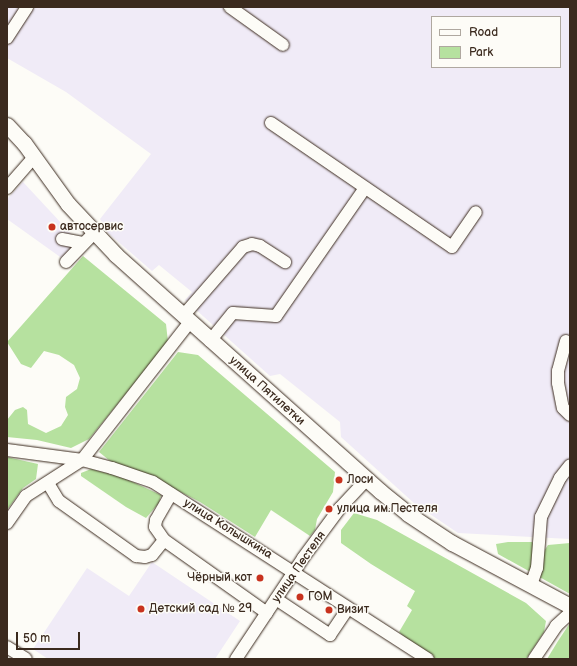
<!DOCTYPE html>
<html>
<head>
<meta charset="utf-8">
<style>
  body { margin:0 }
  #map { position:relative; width:577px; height:666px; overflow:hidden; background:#fdfcf7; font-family:"Balsamiq Sans",sans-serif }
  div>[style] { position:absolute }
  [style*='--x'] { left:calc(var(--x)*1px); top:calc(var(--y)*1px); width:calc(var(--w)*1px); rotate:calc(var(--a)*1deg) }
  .built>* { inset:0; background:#f0ebf7 }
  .green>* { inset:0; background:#b6e19f }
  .roads { filter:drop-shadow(0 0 1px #3b2a1e) drop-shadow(0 0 1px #3b2a1e) }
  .minor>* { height:12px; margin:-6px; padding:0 6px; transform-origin:6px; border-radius:6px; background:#fdfcf7 }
  .major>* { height:15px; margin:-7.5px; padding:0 7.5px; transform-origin:7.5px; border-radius:7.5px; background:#fdfcf7 }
  .dots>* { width:11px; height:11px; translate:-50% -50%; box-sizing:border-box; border:2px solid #fdfcf7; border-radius:50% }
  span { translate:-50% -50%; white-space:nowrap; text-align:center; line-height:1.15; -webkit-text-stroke:3px #fdfcf7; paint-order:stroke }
  .poi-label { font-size:12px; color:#3b2a1e }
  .left { translate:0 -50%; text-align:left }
  .right { translate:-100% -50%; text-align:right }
  .street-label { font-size:12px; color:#3b2a1e }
  .frame { position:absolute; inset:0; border:8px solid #3b2a1e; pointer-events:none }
  .legend { position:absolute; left:431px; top:16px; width:130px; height:52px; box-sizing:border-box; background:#fdfcf7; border:1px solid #afa8a0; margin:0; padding:5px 7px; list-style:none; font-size:12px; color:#3b2a1e }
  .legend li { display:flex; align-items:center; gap:8px; height:20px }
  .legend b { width:20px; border:1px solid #afa8a0 }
  .scale { position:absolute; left:16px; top:632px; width:64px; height:18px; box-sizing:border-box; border:2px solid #3b2a1e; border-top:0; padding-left:5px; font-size:12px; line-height:14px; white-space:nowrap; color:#3b2a1e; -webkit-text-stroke:3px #fdfcf7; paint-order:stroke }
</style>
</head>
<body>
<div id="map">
  <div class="built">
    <i style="clip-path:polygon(evenodd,7px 7px,570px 7px,570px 539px,458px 533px,415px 504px,341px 437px,340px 422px,280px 374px,270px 376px,185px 300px,192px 292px,159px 265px,152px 271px,107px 232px,100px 219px,151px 154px,66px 92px,7px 58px,7px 7px,432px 17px,560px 17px,560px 67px,432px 67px,432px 17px)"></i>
    <i style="clip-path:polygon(23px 182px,76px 239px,75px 245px,63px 259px,7px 219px,7px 199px)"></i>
    <i style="clip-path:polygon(152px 562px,240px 621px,215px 659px,48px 659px,33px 649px,87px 568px,129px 596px)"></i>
  </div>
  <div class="green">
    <i style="clip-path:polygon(83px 256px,166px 324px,168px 342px,89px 439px,71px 448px,37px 440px,7px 437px,7px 420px,15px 410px,23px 407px,27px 410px,28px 424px,46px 433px,61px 426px,68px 415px,65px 407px,66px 397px,77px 389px,80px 378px,74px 365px,59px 355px,44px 351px,31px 368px,21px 364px,7px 342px)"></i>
    <i style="clip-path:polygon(178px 352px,198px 355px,335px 472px,333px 492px,317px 519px,315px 530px,310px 536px,271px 510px,255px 537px,200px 502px,155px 479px,115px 465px,99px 452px)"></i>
    <i style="clip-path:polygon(7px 457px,38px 464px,36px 479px,23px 488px,7px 510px)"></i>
    <i style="clip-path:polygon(91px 469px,122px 477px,161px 495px,159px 503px,146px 518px,126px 507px,81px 476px,81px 473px)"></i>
    <i style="clip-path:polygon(354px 513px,377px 520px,526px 603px,546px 621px,544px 632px,526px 659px,435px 659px,416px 647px,399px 632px,412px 610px,407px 606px,415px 591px,371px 564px,341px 543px,341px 530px)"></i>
    <i style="clip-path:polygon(508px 542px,532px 542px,537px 550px,544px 551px,548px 545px,570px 543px,570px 594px,498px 554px,496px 544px)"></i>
    <i style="clip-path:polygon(570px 623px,570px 659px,547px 659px,558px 641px)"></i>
  </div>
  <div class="roads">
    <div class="minor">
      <i style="--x:230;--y:7;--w:65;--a:35.6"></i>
      <i style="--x:7;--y:38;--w:37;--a:-57"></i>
      <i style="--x:271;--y:123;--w:219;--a:34.4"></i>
      <i style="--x:452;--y:247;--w:42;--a:-55.6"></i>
      <i style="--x:7;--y:188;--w:41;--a:-48.9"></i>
      <i style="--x:62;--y:239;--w:21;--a:11"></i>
      <i style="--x:66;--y:262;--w:40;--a:-46"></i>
      <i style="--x:183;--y:316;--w:91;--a:-49"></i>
      <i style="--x:243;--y:247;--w:9;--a:-18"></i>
      <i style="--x:252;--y:244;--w:8;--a:14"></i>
      <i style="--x:260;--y:246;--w:30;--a:33"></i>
      <i style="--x:210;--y:341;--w:36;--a:-51"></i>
      <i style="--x:233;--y:313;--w:43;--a:4"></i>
      <i style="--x:276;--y:316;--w:156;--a:-55.2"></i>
      <i style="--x:566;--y:341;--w:31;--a:105"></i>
      <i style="--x:558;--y:371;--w:12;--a:90"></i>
      <i style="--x:558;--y:383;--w:25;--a:79"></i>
      <i style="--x:563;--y:408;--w:10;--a:45"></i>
      <i style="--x:7;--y:450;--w:76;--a:7.6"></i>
      <i style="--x:82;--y:460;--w:31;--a:15"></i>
      <i style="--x:112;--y:468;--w:43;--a:18.9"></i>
      <i style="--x:153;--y:482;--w:327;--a:32.8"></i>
      <i style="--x:48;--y:483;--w:21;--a:59"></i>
      <i style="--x:59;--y:501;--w:95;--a:35.5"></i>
      <i style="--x:136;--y:556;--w:9;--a:6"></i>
      <i style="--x:145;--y:557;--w:7;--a:-16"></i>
      <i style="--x:152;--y:555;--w:19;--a:-51"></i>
      <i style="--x:171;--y:494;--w:30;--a:120"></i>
      <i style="--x:156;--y:520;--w:7;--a:98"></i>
      <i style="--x:155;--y:527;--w:16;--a:55"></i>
      <i style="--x:164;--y:540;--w:126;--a:35.3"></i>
      <i style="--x:7;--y:523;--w:33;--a:-55"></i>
      <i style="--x:26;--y:496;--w:67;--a:-32.7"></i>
      <i style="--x:82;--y:460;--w:175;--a:-52"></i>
      <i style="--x:531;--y:585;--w:18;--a:-71"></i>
      <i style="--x:537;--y:568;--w:51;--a:-85.5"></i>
      <i style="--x:541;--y:517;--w:43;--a:-64"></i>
      <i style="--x:560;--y:478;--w:16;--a:-52"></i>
      <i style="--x:276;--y:599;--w:65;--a:33.7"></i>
      <i style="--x:330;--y:635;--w:32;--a:-56"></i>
      <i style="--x:7;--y:647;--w:22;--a:32"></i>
      <i style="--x:236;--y:659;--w:121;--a:-56.4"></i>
      <i style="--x:303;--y:558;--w:62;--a:-53.5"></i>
      <i style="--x:340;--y:508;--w:40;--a:-47"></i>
      <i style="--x:534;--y:659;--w:40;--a:-56"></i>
      <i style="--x:556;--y:626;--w:19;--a:-43"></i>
    </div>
    <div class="major">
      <i style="--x:7;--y:125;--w:25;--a:47"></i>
      <i style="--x:24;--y:143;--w:75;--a:54.2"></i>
      <i style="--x:68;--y:204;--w:70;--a:46.7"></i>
      <i style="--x:116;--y:255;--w:354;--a:41.8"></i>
      <i style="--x:380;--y:491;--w:36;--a:39"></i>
      <i style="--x:408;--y:514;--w:53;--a:33.4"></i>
      <i style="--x:452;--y:543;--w:134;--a:28.1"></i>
    </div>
  </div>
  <div class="dots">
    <i style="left:52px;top:227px;background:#c8321e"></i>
    <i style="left:339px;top:480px;background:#c8321e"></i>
    <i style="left:329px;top:509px;background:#c8321e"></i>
    <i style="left:260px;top:578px;background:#c8321e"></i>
    <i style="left:300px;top:597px;background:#c8321e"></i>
    <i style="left:141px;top:609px;background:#c8321e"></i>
    <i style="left:329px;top:610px;background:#c8321e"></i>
  </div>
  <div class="poi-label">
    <span class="left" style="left:60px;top:227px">автосервис</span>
    <span class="left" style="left:347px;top:480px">Лоси</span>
    <span class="left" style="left:337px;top:509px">улица им.Пестеля</span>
    <span class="right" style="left:252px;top:578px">Чёрный кот</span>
    <span class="left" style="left:308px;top:597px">ГОМ</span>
    <span class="left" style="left:149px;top:609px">Детский сад № 29</span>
    <span class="left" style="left:337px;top:610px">Визит</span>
  </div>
  <div class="street-label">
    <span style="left:267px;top:391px;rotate:42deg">улица Пятилетки</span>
    <span style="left:228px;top:529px;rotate:32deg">улица Колышкина</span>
    <span style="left:299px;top:567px;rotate:-55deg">улица Пестеля</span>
  </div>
  <div class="frame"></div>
  <ul class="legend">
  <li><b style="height:5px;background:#fdfcf7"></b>Road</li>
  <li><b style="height:11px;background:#b6e19f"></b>Park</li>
  </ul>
  <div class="scale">50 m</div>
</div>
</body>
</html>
